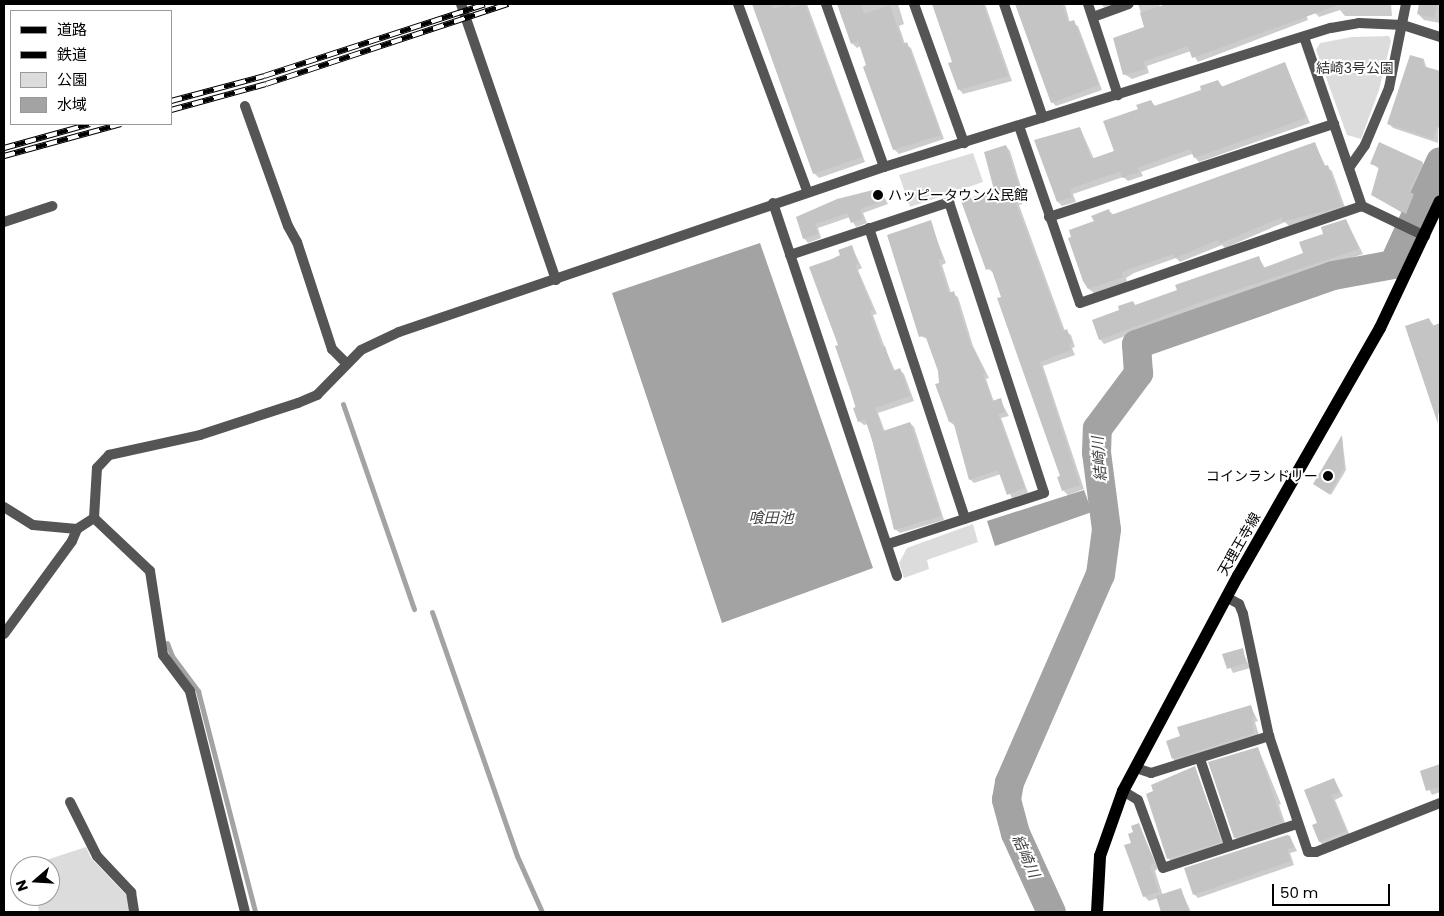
<!DOCTYPE html>
<html>
<head>
<meta charset="utf-8">
<style>
  body { margin:0 }
  #map { position:relative; width:1444px; height:916px; overflow:hidden; background:#fff; font-family:Poppins,"Noto Sans JP",sans-serif }
  div>[style] { position:absolute }
  [style*='--x'] { left:calc(var(--x)*1px); top:calc(var(--y)*1px); width:calc(var(--w)*1px); rotate:calc(var(--a)*1deg) }
  .green>* { inset:0; background:#dcdcdc }
  .water>* { inset:0; background:#a3a3a3 }
  .shadow>* { inset:0; background:#0003 }
  .stream>* { height:5px; margin:-2.5px; padding:0 2.5px; transform-origin:2.5px; border-radius:2.5px; background:#a3a3a3 }
  .river>* { height:29px; margin:-14.5px; padding:0 14.5px; transform-origin:14.5px; border-radius:14.5px; background:#a3a3a3 }
  .building>* { inset:0; background:#c4c4c4 }
  .minor>* { height:10px; margin:-5px; padding:0 5px; transform-origin:5px; border-radius:5px; background:#555 }
  .primary>* { height:12px; margin:-6px; padding:0 6px; transform-origin:6px; border-radius:6px; background:#000 }
  .rail>* { height:5.5px; margin-top:-2.75px; transform-origin:0; background:repeating-linear-gradient(90deg,#fff 0 11px,#000 0 22px); box-sizing:border-box; border-block:1px solid #000 }
  .dots>* { width:14px; height:14px; translate:-50% -50%; box-sizing:border-box; border:2px solid #fff; border-radius:50% }
  span { translate:-50% -50%; white-space:nowrap; text-align:center; line-height:1.15; -webkit-text-stroke:4px #fff; paint-order:stroke }
  .park-label { font-size:14px; color:#333 }
  .poi-label { font-size:14px; color:#000 }
  .left { translate:0 -50%; text-align:left }
  .right { translate:-100% -50%; text-align:right }
  .street-label { font-size:14px; color:#000 }
  .water-label { font-size:15px; color:#444; font-style:italic }
  .frame { position:absolute; inset:0; border:5px solid #000; pointer-events:none }
  .legend { position:absolute; left:10px; top:10px; width:162px; height:115px; box-sizing:border-box; background:#fff; border:1px solid #999; margin:0; padding:6px 9px; list-style:none; font-size:15px; color:#000 }
  .legend li { display:flex; align-items:center; gap:10px; height:25px }
  .legend b { width:25px; border:1px solid #999 }
  .north { position:absolute; left:10px; top:856px; width:50px; height:50px; box-sizing:border-box; background:#fff; border:1px solid #999; border-radius:50%; rotate:251deg; font-size:14px; font-weight:700; line-height:20px; text-align:center; color:#000 }
  .north::after { content:''; display:block; margin:auto; width:18px; height:22px; background:#000; clip-path:polygon(50% 0,100% 100%,50% 72%,0 100%) }
  .scale { position:absolute; left:1272px; top:884px; width:118px; height:22px; box-sizing:border-box; border:2px solid #000; border-top:0; padding-left:6px; font-size:15px; line-height:18px; white-space:nowrap; color:#000; -webkit-text-stroke:4px #fff; paint-order:stroke }
</style>
</head>
<body>
<div id="map">
  <div class="green">
    <i style="clip-path:polygon(1389px 36px,1391px 41px,1379px 90px,1361px 139px,1347px 135px,1316px 50px,1320px 43px,1352px 37px)"></i>
    <i style="clip-path:polygon(973px 153px,983px 182px,910px 207px,899px 175px)"></i>
    <i style="clip-path:polygon(973px 524px,978px 542px,927px 560px,929px 569px,904px 578px,899px 563px,907px 548px)"></i>
    <i style="clip-path:polygon(86px 847px,91px 858px,128px 897px,129px 912px,39px 912px,36px 896px,50px 896px,50px 866px,31px 865px)"></i>
  </div>
  <div class="water">
    <i style="clip-path:polygon(760px 243px,873px 568px,722px 623px,612px 293px)"></i>
    <i style="clip-path:polygon(1084px 490px,1092px 512px,995px 546px,987px 521px)"></i>
  </div>
  <div class="shadow">
    <i style="clip-path:polygon(754px 4px,807px 4px,865px 162px,819px 178px,814px 173px)"></i>
    <i style="clip-path:polygon(838px 4px,898px 4px,904px 24px,899px 26px,905px 44px,911px 48px,944px 139px,899px 154px,894px 149px,861px 46px,857px 48px,852px 43px)"></i>
    <i style="clip-path:polygon(933px 4px,985px 4px,1012px 81px,963px 94px,959px 89px,954px 62px)"></i>
    <i style="clip-path:polygon(1017px 4px,1065px 4px,1070px 23px,1078px 26px,1102px 90px,1056px 106px,1052px 102px)"></i>
    <i style="clip-path:polygon(1101px 4px,1115px 4px,1104px 7px)"></i>
    <i style="clip-path:polygon(1138px 4px,1159px 4px,1160px 7px,1168px 4px,1235px 4px,1238px 10px,1255px 4px,1302px 4px,1308px 20px,1198px 62px,1191px 51px,1147px 66px,1149px 73px,1132px 79px,1124px 74px,1146px 28px)"></i>
    <i style="clip-path:polygon(1315px 4px,1391px 4px,1392px 16px,1345px 16px,1340px 10px,1319px 17px,1315px 13px)"></i>
    <i style="clip-path:polygon(1420px 4px,1440px 4px,1440px 23px,1424px 20px,1418px 14px)"></i>
    <i style="clip-path:polygon(1424px 60px,1427px 69px,1440px 73px,1438px 143px,1393px 128px,1389px 124px)"></i>
    <i style="clip-path:polygon(1285px 63px,1310px 123px,1199px 162px,1192px 154px,1141px 172px,1143px 176px,1128px 181px,1123px 177px,1073px 194px,1076px 202px,1062px 206px,1058px 202px,1080px 128px,1094px 159px,1115px 152px,1139px 110px,1151px 101px,1155px 106px,1203px 91px,1218px 81px,1223px 87px)"></i>
    <i style="clip-path:polygon(1315px 144px,1326px 167px,1332px 171px,1346px 210px,1289px 226px,1285px 222px,1225px 248px,1222px 245px,1180px 262px,1176px 258px,1134px 273px,1126px 278px,1127px 282px,1094px 293px,1089px 289px,1069px 239px,1109px 211px,1114px 215px)"></i>
    <i style="clip-path:polygon(1006px 146px,1010px 151px,1023px 194px,1020px 195px,1022px 204px,1019px 205px,1065px 331px,1071px 335px,1075px 347px,1072px 348px,1075px 355px,1043px 366px,1084px 489px,1068px 495px,1063px 490px,1062px 477px,994px 273px,988px 269px,963px 202px,995px 191px)"></i>
    <i style="clip-path:polygon(1372px 163px,1422px 163px,1427px 167px,1414px 195px,1418px 199px,1411px 218px,1372px 195px,1379px 169px)"></i>
    <i style="clip-path:polygon(880px 190px,888px 204px,863px 213px,867px 223px,856px 227px,850px 217px,818px 228px,821px 238px,808px 243px,804px 238px,797px 218px)"></i>
    <i style="clip-path:polygon(1346px 220px,1363px 254px,1205px 306px,1104px 344px,1100px 339px,1121px 311px,1133px 302px,1136px 306px,1179px 291px,1259px 258px,1265px 268px,1305px 254px)"></i>
    <i style="clip-path:polygon(930px 222px,946px 263px,942px 265px,951px 293px,958px 297px,973px 346px,989px 378px,986px 379px,994px 402px,1000px 400px,1009px 416px,1001px 418px,1028px 493px,1012px 498px,1001px 474px,974px 483px,970px 479px,955px 426px,950px 422px,939px 371px,928px 339px,920px 336px)"></i>
    <i style="clip-path:polygon(852px 247px,862px 268px,858px 270px,877px 314px,873px 315px,885px 348px,895px 371px,900px 370px,904px 374px,914px 401px,878px 413px,885px 432px,910px 423px,914px 427px,944px 520px,900px 533px,895px 529px,868px 424px,864px 425px,859px 421px,839px 346px)"></i>
    <i style="clip-path:polygon(1429px 319px,1434px 326px,1440px 327px,1440px 415px,1434px 408px)"></i>
    <i style="clip-path:polygon(1342px 437px,1346px 470px,1331px 495px,1314px 484px)"></i>
    <i style="clip-path:polygon(1242px 650px,1250px 668px,1233px 673px,1224px 655px)"></i>
    <i style="clip-path:polygon(1250px 706px,1258px 721px,1255px 722px,1259px 735px,1177px 763px,1173px 759px)"></i>
    <i style="clip-path:polygon(1258px 748px,1281px 804px,1279px 805px,1286px 826px,1239px 841px,1235px 837px)"></i>
    <i style="clip-path:polygon(1440px 765px,1440px 792px,1432px 795px,1421px 771px)"></i>
    <i style="clip-path:polygon(1195px 768px,1224px 846px,1172px 862px,1168px 858px)"></i>
    <i style="clip-path:polygon(1334px 780px,1343px 796px,1335px 800px,1350px 836px,1324px 846px,1320px 842px,1319px 824px)"></i>
    <i style="clip-path:polygon(1139px 825px,1158px 868px,1155px 871px,1163px 896px,1181px 890px,1191px 912px,1162px 912px,1158px 898px,1149px 901px,1144px 896px,1132px 844px)"></i>
    <i style="clip-path:polygon(1290px 837px,1297px 851px,1290px 853px,1294px 865px,1198px 898px,1194px 894px)"></i>
  </div>
  <div class="stream">
    <i style="--x:343;--y:404;--w:217;--a:70.9"></i>
    <i style="--x:432;--y:612;--w:258;--a:70.8"></i>
    <i style="--x:517;--y:856;--w:61;--a:65.9"></i>
    <i style="--x:167;--y:643;--w:14;--a:69"></i>
    <i style="--x:172;--y:656;--w:44;--a:53.4"></i>
    <i style="--x:198;--y:691;--w:228;--a:75.5"></i>
  </div>
  <div class="river">
    <i style="--x:1051;--y:912;--w:87;--a:-114.5"></i>
    <i style="--x:1015;--y:833;--w:35;--a:-105"></i>
    <i style="--x:1006;--y:799;--w:17;--a:-80"></i>
    <i style="--x:1009;--y:782;--w:227;--a:-66.4"></i>
    <i style="--x:1100;--y:574;--w:45;--a:-82.4"></i>
    <i style="--x:1106;--y:529;--w:78;--a:-97.4"></i>
    <i style="--x:1096;--y:452;--w:24;--a:-88"></i>
    <i style="--x:1097;--y:428;--w:69;--a:-53.3"></i>
    <i style="--x:1138;--y:373;--w:29;--a:-94"></i>
    <i style="--x:1136;--y:344;--w:209;--a:-19.3"></i>
    <i style="--x:1333;--y:275;--w:61;--a:-10.4"></i>
    <i style="--x:1393;--y:264;--w:113;--a:-65.5"></i>
  </div>
  <div class="building">
    <i style="clip-path:polygon(752px 4px,771px 4px,773px 9px,788px 4px,791px 8px,805px 4px,862px 157px,813px 174px)"></i>
    <i style="clip-path:polygon(837px 4px,861px 4px,864px 14px,890px 5px,903px 44px,907px 42px,941px 135px,893px 150px,863px 67px,866px 65px,858px 41px,851px 44px)"></i>
    <i style="clip-path:polygon(932px 4px,983px 4px,1008px 76px,958px 90px,948px 63px,952px 62px)"></i>
    <i style="clip-path:polygon(1015px 4px,1062px 4px,1068px 22px,1074px 20px,1099px 85px,1051px 103px)"></i>
    <i style="clip-path:polygon(1166px 4px,1336px 4px,1336px 6px,1192px 58px,1188px 46px,1143px 62px,1146px 69px,1123px 75px,1113px 38px,1144px 27px,1140px 13px)"></i>
    <i style="clip-path:polygon(1419px 4px,1437px 4px,1434px 18px,1417px 14px)"></i>
    <i style="clip-path:polygon(1410px 55px,1424px 59px,1423px 66px,1440px 71px,1440px 128px,1437px 127px,1433px 139px,1387px 124px)"></i>
    <i style="clip-path:polygon(1285px 62px,1306px 118px,1194px 158px,1191px 150px,1187px 150px,1137px 168px,1139px 172px,1122px 178px,1120px 172px,1098px 179px,1070px 189px,1072px 197px,1057px 202px,1034px 140px,1080px 127px,1091px 159px,1114px 151px,1103px 121px,1138px 109px,1136px 105px,1151px 100px,1154px 106px,1201px 90px,1200px 86px,1218px 80px,1221px 87px)"></i>
    <i style="clip-path:polygon(1315px 142px,1324px 166px,1328px 165px,1342px 206px,1283px 222px,1282px 217px,1219px 244px,1218px 240px,1175px 258px,1173px 254px,1129px 269px,1122px 273px,1123px 277px,1088px 289px,1083px 281px,1068px 238px,1071px 237px,1069px 230px,1094px 221px,1091px 216px,1109px 209px,1111px 215px)"></i>
    <i style="clip-path:polygon(1379px 142px,1423px 162px,1409px 192px,1414px 194px,1406px 214px,1371px 195px,1379px 167px,1370px 164px)"></i>
    <i style="clip-path:polygon(1006px 145px,1020px 190px,1016px 191px,1018px 200px,1015px 201px,1063px 331px,1067px 329px,1072px 343px,1069px 344px,1071px 350px,1040px 362px,1080px 485px,1062px 491px,1057px 477px,1060px 476px,997px 298px,1001px 297px,991px 268px,986px 270px,961px 201px,994px 190px,984px 152px)"></i>
    <i style="clip-path:polygon(881px 188px,885px 200px,860px 209px,863px 219px,851px 223px,847px 213px,815px 224px,818px 234px,803px 239px,796px 217px,837px 199px)"></i>
    <i style="clip-path:polygon(1346px 219px,1359px 249px,1201px 302px,1099px 340px,1092px 320px,1119px 310px,1118px 306px,1133px 301px,1135px 305px,1177px 290px,1175px 285px,1259px 256px,1263px 268px,1303px 253px,1299px 242px,1323px 234px,1321px 227px)"></i>
    <i style="clip-path:polygon(931px 220px,943px 259px,938px 260px,949px 293px,954px 291px,969px 340px,985px 373px,983px 374px,992px 401px,1001px 398px,1005px 412px,998px 414px,1025px 488px,1007px 495px,998px 470px,969px 480px,953px 421px,949px 422px,935px 384px,939px 383px,938px 371px,925px 335px,919px 337px,887px 235px)"></i>
    <i style="clip-path:polygon(852px 245px,858px 264px,855px 265px,873px 310px,870px 311px,882px 347px,885px 346px,893px 371px,900px 368px,910px 396px,875px 408px,883px 431px,910px 422px,941px 516px,894px 530px,873px 443px,865px 419px,858px 422px,853px 408px,856px 407px,835px 346px,838px 345px,809px 267px,832px 259px,840px 255px,838px 250px)"></i>
    <i style="clip-path:polygon(1429px 318px,1432px 326px,1440px 323px,1438px 424px,1405px 326px)"></i>
    <i style="clip-path:polygon(1342px 435px,1344px 468px,1329px 494px,1313px 484px)"></i>
    <i style="clip-path:polygon(1243px 648px,1246px 663px,1227px 669px,1222px 654px)"></i>
    <i style="clip-path:polygon(1251px 705px,1255px 717px,1252px 718px,1254px 733px,1172px 759px,1166px 741px,1180px 736px,1177px 727px)"></i>
    <i style="clip-path:polygon(1258px 747px,1282px 822px,1234px 838px,1208px 762px)"></i>
    <i style="clip-path:polygon(1440px 764px,1440px 787px,1426px 791px,1420px 771px)"></i>
    <i style="clip-path:polygon(1195px 766px,1221px 842px,1167px 859px,1146px 794px,1153px 791px,1151px 785px)"></i>
    <i style="clip-path:polygon(1334px 778px,1340px 792px,1331px 795px,1346px 831px,1319px 842px,1312px 825px,1317px 823px,1304px 790px)"></i>
    <i style="clip-path:polygon(1139px 823px,1154px 863px,1150px 866px,1159px 892px,1143px 897px,1124px 845px,1131px 843px,1128px 834px,1133px 832px,1131px 826px)"></i>
    <i style="clip-path:polygon(1287px 835px,1290px 836px,1294px 847px,1287px 849px,1291px 861px,1193px 895px,1184px 868px)"></i>
    <i style="clip-path:polygon(1181px 888px,1189px 912px,1161px 912px,1156px 896px)"></i>
  </div>
  <div class="minor">
    <i style="--x:461;--y:4;--w:292;--a:71"></i>
    <i style="--x:738;--y:4;--w:199;--a:69.7"></i>
    <i style="--x:826;--y:4;--w:173;--a:70.4"></i>
    <i style="--x:914;--y:4;--w:148;--a:70.2"></i>
    <i style="--x:1004;--y:4;--w:120;--a:71.1"></i>
    <i style="--x:1088;--y:4;--w:96;--a:71.8"></i>
    <i style="--x:1093;--y:17;--w:38;--a:-20"></i>
    <i style="--x:1304;--y:37;--w:179;--a:71.1"></i>
    <i style="--x:1362;--y:206;--w:70;--a:25.5"></i>
    <i style="--x:245;--y:106;--w:127;--a:70.3"></i>
    <i style="--x:288;--y:226;--w:18;--a:61"></i>
    <i style="--x:297;--y:242;--w:113;--a:71.9"></i>
    <i style="--x:332;--y:349;--w:20;--a:45"></i>
    <i style="--x:1019;--y:126;--w:187;--a:71"></i>
    <i style="--x:1080;--y:303;--w:298;--a:-19"></i>
    <i style="--x:1349;--y:168;--w:28;--a:-55"></i>
    <i style="--x:1365;--y:145;--w:62;--a:-67.2"></i>
    <i style="--x:1389;--y:88;--w:86;--a:-78.6"></i>
    <i style="--x:773;--y:203;--w:393;--a:71.6"></i>
    <i style="--x:1049;--y:217;--w:300;--a:-18.1"></i>
    <i style="--x:4;--y:222;--w:51;--a:-18.4"></i>
    <i style="--x:869;--y:228;--w:306;--a:71.7"></i>
    <i style="--x:790;--y:255;--w:168;--a:-18.4"></i>
    <i style="--x:949;--y:202;--w:306;--a:71.9"></i>
    <i style="--x:1044;--y:493;--w:164;--a:161.9"></i>
    <i style="--x:4;--y:507;--w:34;--a:32"></i>
    <i style="--x:33;--y:525;--w:44;--a:5.2"></i>
    <i style="--x:1226;--y:597;--w:15;--a:28"></i>
    <i style="--x:1239;--y:604;--w:11;--a:68"></i>
    <i style="--x:1243;--y:614;--w:125;--a:78"></i>
    <i style="--x:1269;--y:736;--w:122;--a:71.4"></i>
    <i style="--x:1308;--y:852;--w:8;--a:0"></i>
    <i style="--x:1316;--y:852;--w:133;--a:-21.6"></i>
    <i style="--x:4;--y:634;--w:115;--a:-53.8"></i>
    <i style="--x:72;--y:541;--w:13;--a:-67"></i>
    <i style="--x:77;--y:529;--w:20;--a:-33"></i>
    <i style="--x:1200;--y:759;--w:91;--a:71.4"></i>
    <i style="--x:1136;--y:768;--w:16;--a:18"></i>
    <i style="--x:1151;--y:773;--w:124;--a:-17.4"></i>
    <i style="--x:1123;--y:791;--w:17;--a:31"></i>
    <i style="--x:1138;--y:800;--w:72;--a:69.8"></i>
    <i style="--x:1163;--y:868;--w:141;--a:-18.2"></i>
    <i style="--x:70;--y:802;--w:60;--a:63.4"></i>
    <i style="--x:97;--y:856;--w:50;--a:46.6"></i>
    <i style="--x:131;--y:892;--w:20;--a:81"></i>
    <i style="--x:245;--y:912;--w:228;--a:-104"></i>
    <i style="--x:190;--y:691;--w:45;--a:-126.9"></i>
    <i style="--x:163;--y:655;--w:85;--a:-98.8"></i>
    <i style="--x:150;--y:571;--w:77;--a:-136.6"></i>
    <i style="--x:94;--y:518;--w:50;--a:-86.6"></i>
    <i style="--x:97;--y:468;--w:18;--a:-47"></i>
    <i style="--x:109;--y:455;--w:93;--a:-12.4"></i>
    <i style="--x:200;--y:435;--w:103;--a:-18.1"></i>
    <i style="--x:298;--y:403;--w:21;--a:-23"></i>
    <i style="--x:317;--y:395;--w:63;--a:-45.6"></i>
    <i style="--x:361;--y:350;--w:42;--a:-25.3"></i>
    <i style="--x:399;--y:332;--w:512;--a:-18.79"></i>
    <i style="--x:884;--y:167;--w:468;--a:-17.3"></i>
    <i style="--x:1331;--y:28;--w:28;--a:-10"></i>
    <i style="--x:1359;--y:23;--w:44;--a:2.6"></i>
    <i style="--x:1403;--y:25;--w:39;--a:18"></i>
  </div>
  <div class="primary">
    <i style="--x:1097;--y:912;--w:56;--a:-86.9"></i>
    <i style="--x:1100;--y:856;--w:69;--a:-70.5"></i>
    <i style="--x:1123;--y:791;--w:244;--a:-61.9"></i>
    <i style="--x:1238;--y:576;--w:286;--a:-60.2"></i>
    <i style="--x:1380;--y:328;--w:140;--a:-64.7"></i>
  </div>
  <div class="rail">
    <i style="--x:171;--y:101;--w:96;--a:-15"></i>
    <i style="--x:264;--y:76;--w:232;--a:-18"></i>
    <i style="--x:171;--y:110;--w:98;--a:-15.3"></i>
    <i style="--x:266;--y:84;--w:255;--a:-18.3"></i>
    <i style="--x:4;--y:148;--w:89;--a:-15.6"></i>
    <i style="--x:4;--y:156;--w:121;--a:-15.3"></i>
  </div>
  <div class="dots">
    <i style="left:878px;top:195px;background:#000"></i>
    <i style="left:1328px;top:476px;background:#000"></i>
  </div>
  <div class="park-label">
    <span style="left:1355px;top:68px">結崎3号公園</span>
  </div>
  <div class="poi-label">
    <span class="left" style="left:888px;top:195px">ハッピータウン公民館</span>
    <span class="right" style="left:1318px;top:476px">コインランドリー</span>
  </div>
  <div class="street-label">
    <span style="left:1239px;top:544px;rotate:-60deg">天理王寺線</span>
  </div>
  <div class="water-label">
    <span style="left:1099px;top:459px;rotate:-94deg">結崎川</span>
    <span style="left:771px;top:518px">喰田池</span>
    <span style="left:1026px;top:856px;rotate:66deg">結崎川</span>
  </div>
  <div class="frame"></div>
  <ul class="legend">
  <li><b style="height:6px;background:#000"></b>道路</li>
  <li><b style="height:6px;background:#000"></b>鉄道</li>
  <li><b style="height:14px;background:#dcdcdc"></b>公園</li>
  <li><b style="height:14px;background:#a3a3a3"></b>水域</li>
  </ul>
  <div class="north">N</div>
  <div class="scale">50 m</div>
</div>
</body>
</html>
